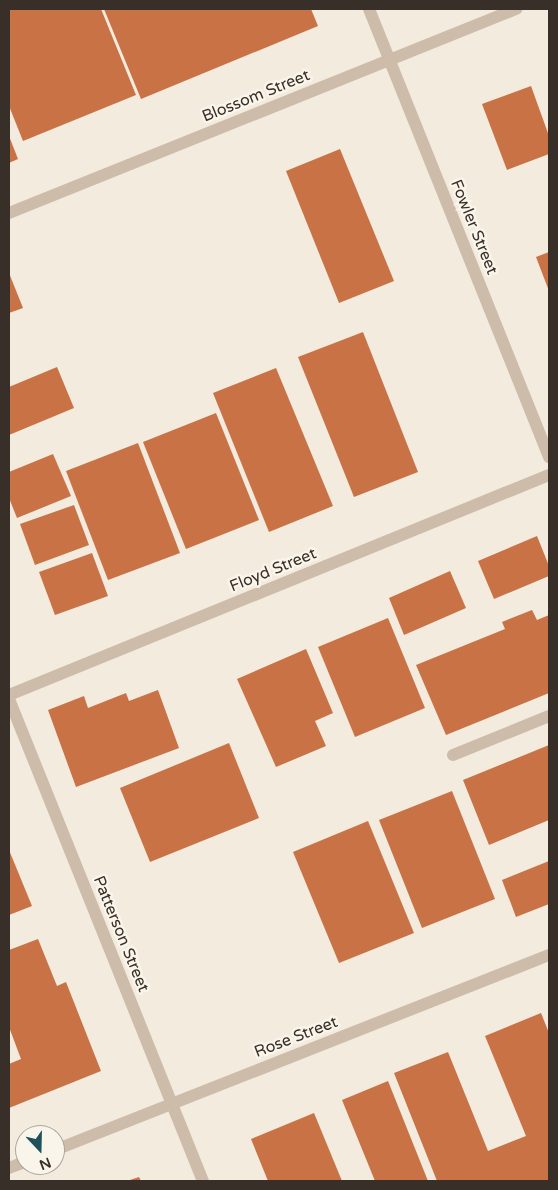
<!DOCTYPE html>
<html>
<head>
<meta charset="utf-8">
<style>
  body { margin:0 }
  #map { position:relative; width:558px; height:1190px; overflow:hidden; background:#f3ebde; font-family:"Varela Round",sans-serif }
  div>[style] { position:absolute }
  [style*='--x'] { left:calc(var(--x)*1px); top:calc(var(--y)*1px); width:calc(var(--w)*1px); rotate:calc(var(--a)*1deg) }
  .building>* { inset:0; background:#c97246 }
  .lane>* { height:12px; margin:-6px; padding:0 6px; transform-origin:6px; border-radius:6px; background:#ccbca9 }
  .street>* { height:12px; margin:-6px; padding:0 6px; transform-origin:6px; border-radius:6px; background:#ccbca9 }
  span { translate:-50% -50%; white-space:nowrap; text-align:center; line-height:1.15; -webkit-text-stroke:5px #faf5ea; paint-order:stroke }
  .street-label { font-size:16px; color:#392f29 }
  .frame { position:absolute; inset:0; border:10px solid #392f29; pointer-events:none }
  .north { position:absolute; left:15px; top:1125px; width:50px; height:50px; box-sizing:border-box; background:#faf5ea; border:1px solid #ada69d; border-radius:50%; rotate:159deg; font-size:14px; font-weight:700; line-height:20px; text-align:center; color:#392f29 }
  .north::after { content:''; display:block; margin:auto; width:18px; height:22px; background:#1d525c; clip-path:polygon(50% 0,100% 100%,50% 72%,0 100%) }
</style>
</head>
<body>
<div id="map">
  <div class="building">
    <i style="clip-path:polygon(9px 9px,101px 9px,136px 95px,23px 141px,9px 106px)"></i>
    <i style="clip-path:polygon(104px 9px,311px 9px,318px 26px,141px 99px)"></i>
    <i style="clip-path:polygon(531px 86px,549px 136px,549px 154px,507px 170px,482px 104px)"></i>
    <i style="clip-path:polygon(9px 136px,18px 159px,9px 163px)"></i>
    <i style="clip-path:polygon(340px 149px,394px 281px,339px 303px,286px 171px)"></i>
    <i style="clip-path:polygon(549px 252px,549px 291px,536px 257px)"></i>
    <i style="clip-path:polygon(9px 273px,23px 308px,9px 313px)"></i>
    <i style="clip-path:polygon(363px 332px,418px 472px,354px 497px,298px 357px)"></i>
    <i style="clip-path:polygon(57px 367px,74px 408px,9px 435px,9px 387px)"></i>
    <i style="clip-path:polygon(276px 368px,333px 506px,269px 532px,213px 393px)"></i>
    <i style="clip-path:polygon(216px 413px,259px 520px,186px 549px,143px 442px)"></i>
    <i style="clip-path:polygon(138px 443px,180px 553px,108px 580px,66px 471px)"></i>
    <i style="clip-path:polygon(53px 454px,71px 496px,17px 518px,9px 498px,9px 472px)"></i>
    <i style="clip-path:polygon(74px 505px,89px 545px,35px 565px,20px 524px)"></i>
    <i style="clip-path:polygon(537px 536px,549px 566px,549px 576px,494px 599px,478px 561px)"></i>
    <i style="clip-path:polygon(92px 553px,108px 596px,55px 615px,39px 572px)"></i>
    <i style="clip-path:polygon(450px 571px,466px 608px,404px 635px,389px 598px)"></i>
    <i style="clip-path:polygon(532px 610px,537px 620px,549px 615px,549px 693px,446px 735px,416px 665px,505px 629px,502px 622px)"></i>
    <i style="clip-path:polygon(388px 618px,425px 708px,355px 737px,318px 647px)"></i>
    <i style="clip-path:polygon(306px 649px,333px 713px,315px 721px,326px 746px,276px 767px,237px 679px)"></i>
    <i style="clip-path:polygon(158px 690px,179px 748px,76px 787px,48px 710px,84px 696px,88px 708px,126px 693px,129px 701px)"></i>
    <i style="clip-path:polygon(229px 743px,259px 818px,150px 862px,120px 788px)"></i>
    <i style="clip-path:polygon(549px 745px,549px 820px,489px 845px,463px 780px)"></i>
    <i style="clip-path:polygon(452px 791px,495px 899px,422px 928px,379px 820px)"></i>
    <i style="clip-path:polygon(368px 821px,414px 933px,339px 963px,293px 852px)"></i>
    <i style="clip-path:polygon(9px 850px,32px 906px,9px 915px)"></i>
    <i style="clip-path:polygon(549px 861px,549px 904px,516px 917px,502px 880px)"></i>
    <i style="clip-path:polygon(38px 939px,57px 986px,66px 982px,101px 1071px,9px 1108px,9px 1064px,21px 1059px,9px 1027px,9px 950px)"></i>
    <i style="clip-path:polygon(541px 1013px,549px 1033px,549px 1181px,437px 1181px,394px 1073px,448px 1052px,488px 1151px,526px 1136px,485px 1036px)"></i>
    <i style="clip-path:polygon(388px 1081px,428px 1181px,375px 1181px,342px 1100px)"></i>
    <i style="clip-path:polygon(314px 1113px,342px 1181px,268px 1181px,251px 1139px)"></i>
    <i style="clip-path:polygon(139px 1177px,141px 1181px,127px 1181px)"></i>
  </div>
  <div class="lane">
    <i style="--x:453;--y:755;--w:104;--a:-22.1"></i>
  </div>
  <div class="street">
    <i style="--x:369;--y:9;--w:483;--a:68.1"></i>
    <i style="--x:9;--y:213;--w:547;--a:-21.92"></i>
    <i style="--x:9;--y:695;--w:583;--a:-22.17"></i>
    <i style="--x:9;--y:699;--w:520;--a:68.08"></i>
    <i style="--x:55;--y:1150;--w:531;--a:-21.54"></i>
    <i style="--x:9;--y:1168;--w:17;--a:-21"></i>
  </div>
  <div class="street-label">
    <span style="left:256px;top:96px;rotate:-22deg">Blossom Street</span>
    <span style="left:474px;top:227px;rotate:68deg">Fowler Street</span>
    <span style="left:273px;top:570px;rotate:-22deg">Floyd Street</span>
    <span style="left:121px;top:934px;rotate:68deg">Patterson Street</span>
    <span style="left:296px;top:1037px;rotate:-21deg">Rose Street</span>
  </div>
  <div class="frame"></div>
  <div class="north">N</div>
</div>
</body>
</html>
